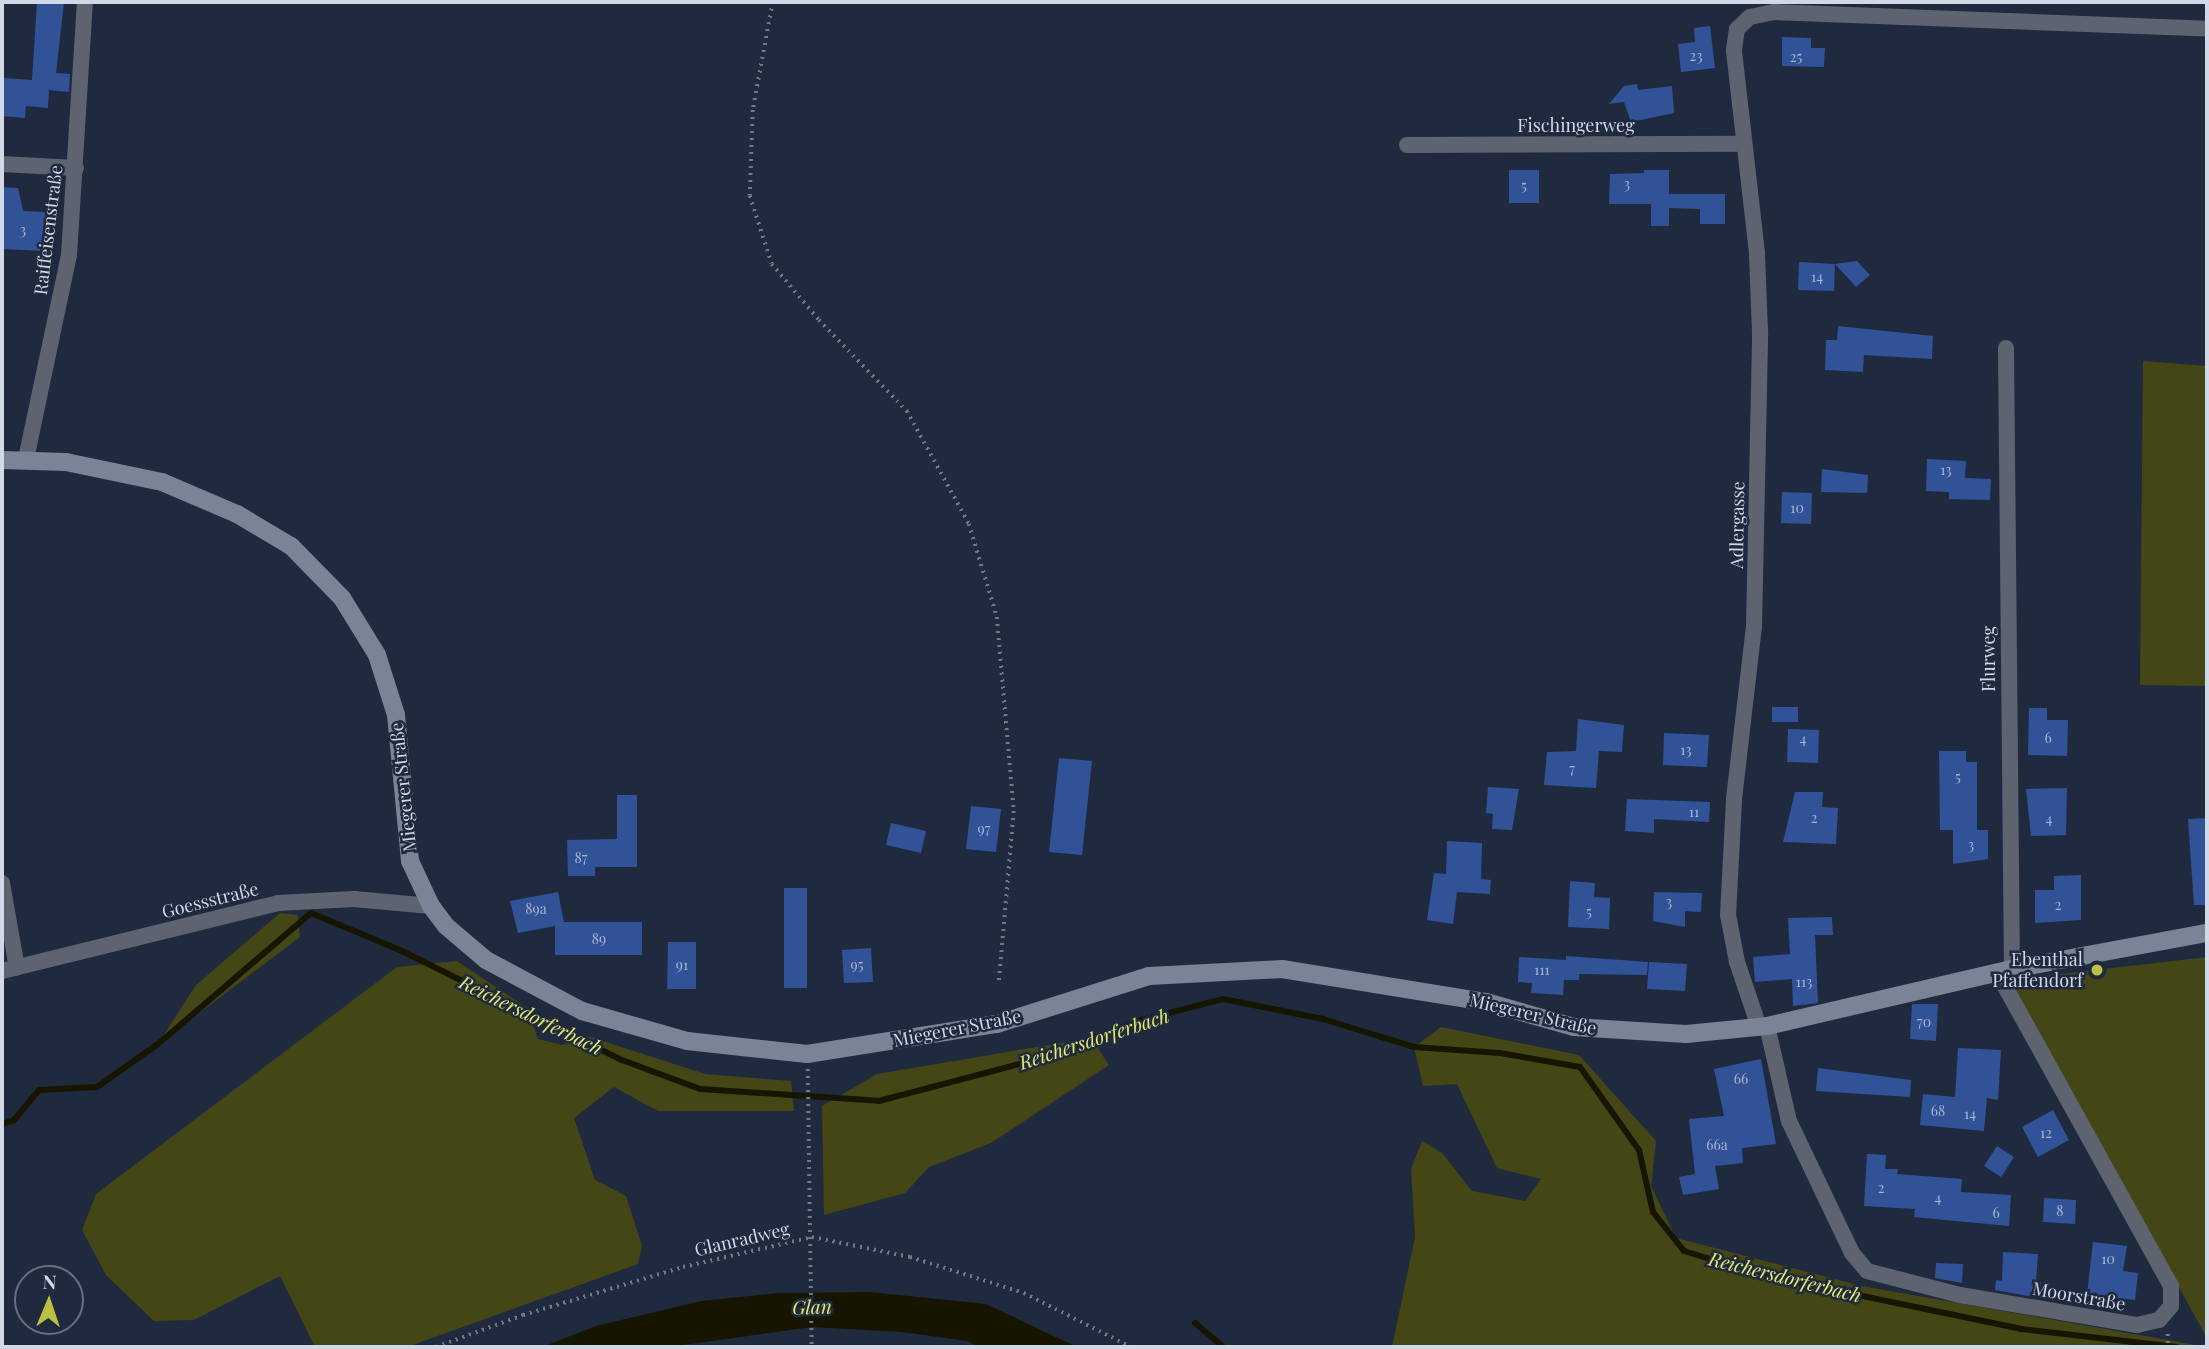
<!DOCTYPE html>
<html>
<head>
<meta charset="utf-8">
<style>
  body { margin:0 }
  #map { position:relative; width:2209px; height:1349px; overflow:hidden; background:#1f2a3f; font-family:"Playfair Display",serif }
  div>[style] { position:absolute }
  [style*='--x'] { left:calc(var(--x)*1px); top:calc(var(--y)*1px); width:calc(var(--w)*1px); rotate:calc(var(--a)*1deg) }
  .green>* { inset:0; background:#444615 }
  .water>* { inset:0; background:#161600 }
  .stream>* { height:6px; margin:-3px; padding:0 3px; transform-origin:3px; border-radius:3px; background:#161600 }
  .building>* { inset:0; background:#325297 }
  .path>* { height:3.5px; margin-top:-1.75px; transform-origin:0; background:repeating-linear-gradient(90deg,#6f798a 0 2px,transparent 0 7px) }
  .minor>* { height:16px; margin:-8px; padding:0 8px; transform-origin:8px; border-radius:8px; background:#5e646f }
  .secondary>* { height:18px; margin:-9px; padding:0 9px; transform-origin:9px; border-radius:9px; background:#7b8496 }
  .dots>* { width:19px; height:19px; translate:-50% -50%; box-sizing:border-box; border:4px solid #1f2a3f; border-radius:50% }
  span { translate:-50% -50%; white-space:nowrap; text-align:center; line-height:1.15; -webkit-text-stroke:5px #1f2a3f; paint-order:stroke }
  .number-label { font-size:14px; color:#a9b6d2 }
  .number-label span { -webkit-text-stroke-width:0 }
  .street-label { font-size:18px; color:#d1d8e6 }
  .poi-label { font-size:18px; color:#d1d8e6 }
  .right { translate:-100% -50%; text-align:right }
  .water-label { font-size:19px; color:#e6eb6c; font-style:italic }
  .frame { position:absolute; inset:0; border:4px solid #d1d8e6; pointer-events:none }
  .north { position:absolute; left:14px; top:1265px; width:70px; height:70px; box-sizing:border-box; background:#1f2a3f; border:2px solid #667082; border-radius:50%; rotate:2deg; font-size:19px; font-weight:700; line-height:28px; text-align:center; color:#d1d8e6 }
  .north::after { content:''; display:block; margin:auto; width:24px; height:32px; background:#bcbf44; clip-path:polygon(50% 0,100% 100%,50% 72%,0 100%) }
</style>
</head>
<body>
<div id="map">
  <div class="green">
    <i style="clip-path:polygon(2143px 361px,2207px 366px,2207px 686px,2140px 685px)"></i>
    <i style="clip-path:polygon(280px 913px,298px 915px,300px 937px,158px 1044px,196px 985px)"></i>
    <i style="clip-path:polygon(2207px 957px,2207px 1338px,2009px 980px)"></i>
    <i style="clip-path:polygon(457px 961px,527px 1008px,538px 1039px,562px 1045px,587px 1036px,705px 1074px,791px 1081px,794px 1111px,658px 1111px,614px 1087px,574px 1118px,595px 1180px,626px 1196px,642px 1246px,638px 1264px,407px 1347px,315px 1347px,280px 1276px,194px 1320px,154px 1321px,106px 1275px,82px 1230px,96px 1194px,397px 967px)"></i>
    <i style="clip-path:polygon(1441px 1027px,1579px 1055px,1656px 1141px,1651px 1186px,1676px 1238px,1862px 1286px,2207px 1347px,1392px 1347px,1415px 1237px,1411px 1169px,1422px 1141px,1442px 1153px,1472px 1191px,1525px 1201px,1541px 1179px,1497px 1168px,1457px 1084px,1423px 1086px,1414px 1047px)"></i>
    <i style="clip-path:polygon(1091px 1038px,1109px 1065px,991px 1143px,929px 1167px,905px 1193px,824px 1215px,822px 1106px,877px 1074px)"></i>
  </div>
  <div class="water">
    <i style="clip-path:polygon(870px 1292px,986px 1304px,1077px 1347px,979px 1347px,967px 1341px,902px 1332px,812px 1327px,669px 1347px,542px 1347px,596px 1326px,701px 1301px,778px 1293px)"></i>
  </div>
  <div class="stream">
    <i style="--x:2;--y:1124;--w:13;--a:-18"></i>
    <i style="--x:14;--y:1120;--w:39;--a:-50"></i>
    <i style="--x:39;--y:1090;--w:58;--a:-3"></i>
    <i style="--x:97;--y:1087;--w:75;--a:-35.2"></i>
    <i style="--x:158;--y:1044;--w:201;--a:-40.6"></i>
    <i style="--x:311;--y:913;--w:96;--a:22.6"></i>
    <i style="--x:400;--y:950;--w:248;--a:26.4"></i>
    <i style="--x:622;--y:1060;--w:83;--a:20.4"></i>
    <i style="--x:700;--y:1089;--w:179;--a:3.8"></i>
    <i style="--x:879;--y:1101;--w:173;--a:-14.8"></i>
    <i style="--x:1046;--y:1057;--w:103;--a:-21.1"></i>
    <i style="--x:1142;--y:1020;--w:84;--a:-14.5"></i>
    <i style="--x:1223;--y:999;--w:102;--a:11.3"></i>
    <i style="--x:1323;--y:1019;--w:95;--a:17.1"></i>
    <i style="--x:1414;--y:1047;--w:86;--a:4"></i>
    <i style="--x:1500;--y:1053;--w:81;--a:9.9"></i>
    <i style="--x:1580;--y:1067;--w:102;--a:54.6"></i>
    <i style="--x:1639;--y:1150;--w:64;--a:77.3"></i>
    <i style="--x:1653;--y:1212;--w:50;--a:51.5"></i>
    <i style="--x:1684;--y:1251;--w:86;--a:17"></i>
    <i style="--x:1766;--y:1276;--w:260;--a:11.7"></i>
    <i style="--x:2021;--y:1329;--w:157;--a:6.6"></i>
    <i style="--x:1195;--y:1323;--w:38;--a:40"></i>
  </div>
  <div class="building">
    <i style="clip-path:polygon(37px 2px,64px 2px,56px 73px,70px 74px,69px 92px,49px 90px,48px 108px,26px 106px,25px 118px,2px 116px,4px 78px,32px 80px)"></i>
    <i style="clip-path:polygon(1710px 26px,1715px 68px,1681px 72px,1678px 44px,1695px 42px,1694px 28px)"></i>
    <i style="clip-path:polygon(1782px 37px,1811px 38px,1811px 48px,1825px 48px,1824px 67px,1782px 66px)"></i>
    <i style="clip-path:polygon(1637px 84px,1638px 90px,1672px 86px,1674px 113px,1631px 122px,1624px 102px,1609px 104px,1624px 86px)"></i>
    <i style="clip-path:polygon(1509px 170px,1539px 170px,1539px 203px,1509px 203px)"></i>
    <i style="clip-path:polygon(1644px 170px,1669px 170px,1669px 194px,1725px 194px,1725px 224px,1700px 224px,1700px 209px,1669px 208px,1669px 226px,1651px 226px,1651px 204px,1609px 204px,1610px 174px,1644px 173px)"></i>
    <i style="clip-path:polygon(2px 187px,18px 188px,23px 211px,45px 212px,43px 251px,2px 249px)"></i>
    <i style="clip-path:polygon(1857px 261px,1870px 275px,1856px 287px,1835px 264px)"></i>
    <i style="clip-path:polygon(1799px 262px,1835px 264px,1834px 291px,1798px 290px)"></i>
    <i style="clip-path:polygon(1838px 326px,1933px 336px,1932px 359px,1864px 355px,1863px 372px,1825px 370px,1826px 340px,1837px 340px)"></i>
    <i style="clip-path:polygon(1927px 459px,1966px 461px,1965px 478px,1991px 479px,1990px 500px,1949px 499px,1949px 492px,1926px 491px)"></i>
    <i style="clip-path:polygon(1822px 469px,1868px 475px,1867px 493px,1821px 492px)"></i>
    <i style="clip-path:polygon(1782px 492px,1812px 493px,1811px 524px,1781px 523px)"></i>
    <i style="clip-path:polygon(1772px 707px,1798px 707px,1798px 722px,1772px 722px)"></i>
    <i style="clip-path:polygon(2029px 708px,2047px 708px,2047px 720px,2068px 720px,2067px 756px,2028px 755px)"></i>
    <i style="clip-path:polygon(1578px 719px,1624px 725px,1622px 752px,1599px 751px,1596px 788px,1544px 785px,1547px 752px,1576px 751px)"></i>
    <i style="clip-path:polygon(1788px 729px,1819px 730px,1818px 763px,1787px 762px)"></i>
    <i style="clip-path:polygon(1664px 733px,1709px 735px,1707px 767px,1663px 765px)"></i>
    <i style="clip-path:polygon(1939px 751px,1966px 751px,1966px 762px,1977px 762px,1977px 830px,1988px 830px,1988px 859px,1953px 864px,1953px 830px,1940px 830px)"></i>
    <i style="clip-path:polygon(1059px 758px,1092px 761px,1082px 855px,1049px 852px)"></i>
    <i style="clip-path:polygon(1488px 787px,1519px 789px,1512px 830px,1492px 829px,1493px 814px,1486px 813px)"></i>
    <i style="clip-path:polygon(2067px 788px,2066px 835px,2031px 836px,2026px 789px)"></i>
    <i style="clip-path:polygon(1795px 792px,1823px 792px,1822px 807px,1838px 808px,1836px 844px,1783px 842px)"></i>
    <i style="clip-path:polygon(617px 795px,637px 795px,637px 867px,595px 867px,595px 876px,568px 876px,567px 840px,617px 839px)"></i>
    <i style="clip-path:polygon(1627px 799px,1710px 802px,1709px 822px,1654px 819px,1654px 833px,1625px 831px)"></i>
    <i style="clip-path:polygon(971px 806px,1001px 809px,996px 852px,966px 849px)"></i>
    <i style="clip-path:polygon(2207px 818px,2207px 905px,2194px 905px,2188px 819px)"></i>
    <i style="clip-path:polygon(891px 823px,926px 831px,921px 853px,886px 845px)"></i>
    <i style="clip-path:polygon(1447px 841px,1482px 843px,1481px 879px,1491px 880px,1490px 894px,1457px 892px,1453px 924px,1427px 920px,1434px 873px,1446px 874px)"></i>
    <i style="clip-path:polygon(2081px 875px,2081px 920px,2035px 923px,2035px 890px,2054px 890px,2054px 876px)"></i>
    <i style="clip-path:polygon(1570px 881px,1595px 883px,1594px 897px,1610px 898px,1609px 929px,1568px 927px)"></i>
    <i style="clip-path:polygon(784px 888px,807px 888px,807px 988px,784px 988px)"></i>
    <i style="clip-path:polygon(558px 892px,564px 922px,642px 922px,642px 955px,555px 955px,555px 926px,518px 933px,510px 901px)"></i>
    <i style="clip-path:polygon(1654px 892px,1702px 893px,1701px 912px,1685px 911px,1685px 927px,1653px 921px)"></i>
    <i style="clip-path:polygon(1832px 917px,1833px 935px,1815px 935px,1818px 1003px,1793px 1006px,1792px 979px,1755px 982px,1753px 957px,1790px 954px,1788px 918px)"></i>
    <i style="clip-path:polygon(668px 942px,696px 942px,696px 989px,667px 989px)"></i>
    <i style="clip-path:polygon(871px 948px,873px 982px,844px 983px,842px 950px)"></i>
    <i style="clip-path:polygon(1566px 956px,1648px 962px,1647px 975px,1579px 974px,1579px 980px,1564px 980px,1563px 995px,1531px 993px,1532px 983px,1518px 982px,1519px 957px,1566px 960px)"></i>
    <i style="clip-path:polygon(1649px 962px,1687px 964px,1685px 991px,1647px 989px)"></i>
    <i style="clip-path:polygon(1912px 1004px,1938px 1004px,1936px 1041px,1910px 1039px)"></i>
    <i style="clip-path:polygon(1958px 1048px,2001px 1050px,1998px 1100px,1987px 1098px,1984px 1131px,1920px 1125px,1923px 1094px,1955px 1097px)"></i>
    <i style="clip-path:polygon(1761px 1059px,1776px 1144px,1742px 1148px,1743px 1163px,1715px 1166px,1719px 1189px,1683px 1195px,1679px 1177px,1695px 1174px,1689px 1119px,1724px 1116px,1714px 1069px)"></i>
    <i style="clip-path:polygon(1818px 1068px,1911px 1080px,1910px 1097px,1816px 1091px)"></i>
    <i style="clip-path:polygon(2053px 1110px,2069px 1140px,2038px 1157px,2022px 1127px)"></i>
    <i style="clip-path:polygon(1997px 1146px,2014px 1157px,2001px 1177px,1984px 1166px)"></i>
    <i style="clip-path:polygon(1867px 1154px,1886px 1155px,1885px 1169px,1898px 1169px,1897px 1174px,1962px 1179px,1961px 1192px,2011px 1195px,2009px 1226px,1914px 1217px,1915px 1209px,1864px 1206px)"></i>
    <i style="clip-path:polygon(2044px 1198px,2076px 1200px,2075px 1224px,2043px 1222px)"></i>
    <i style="clip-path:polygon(2093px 1242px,2127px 1246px,2123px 1271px,2138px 1273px,2135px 1300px,2087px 1294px)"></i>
    <i style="clip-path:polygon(2003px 1252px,2038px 1254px,2036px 1282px,2041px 1282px,2040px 1298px,1995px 1290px,1996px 1280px,2002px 1281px)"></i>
    <i style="clip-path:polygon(1936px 1263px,1963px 1264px,1962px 1283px,1935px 1278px)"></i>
  </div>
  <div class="path">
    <i style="--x:773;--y:2;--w:110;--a:100.5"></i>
    <i style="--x:753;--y:110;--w:86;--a:92"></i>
    <i style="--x:750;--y:196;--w:71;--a:72.1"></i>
    <i style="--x:772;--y:264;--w:73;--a:50"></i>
    <i style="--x:819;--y:320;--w:127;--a:46"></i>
    <i style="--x:907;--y:411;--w:129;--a:61.2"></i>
    <i style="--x:969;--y:524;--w:97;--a:73.2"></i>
    <i style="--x:997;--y:617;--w:195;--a:85"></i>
    <i style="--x:1014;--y:811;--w:171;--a:95"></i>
    <i style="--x:808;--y:1069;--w:278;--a:89.2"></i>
    <i style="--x:2168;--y:1334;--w:13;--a:90"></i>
    <i style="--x:436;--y:1347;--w:93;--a:-20.2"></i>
    <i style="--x:523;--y:1315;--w:167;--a:-16.7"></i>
    <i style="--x:683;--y:1267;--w:132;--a:-13.1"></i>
    <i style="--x:812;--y:1237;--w:100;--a:11.5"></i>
    <i style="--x:910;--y:1257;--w:120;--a:17.5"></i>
    <i style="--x:1024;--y:1293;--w:120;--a:26.8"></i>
  </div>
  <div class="minor">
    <i style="--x:1407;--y:145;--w:337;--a:-0.2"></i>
    <i style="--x:2;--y:164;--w:74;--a:3.1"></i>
    <i style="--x:2006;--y:348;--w:621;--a:89.45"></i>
    <i style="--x:26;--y:459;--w:208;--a:-78.1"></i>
    <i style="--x:69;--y:255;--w:254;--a:-86.4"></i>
    <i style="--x:2;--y:883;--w:86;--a:80"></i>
    <i style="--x:2;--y:971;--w:284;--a:-13.8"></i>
    <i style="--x:278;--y:903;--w:76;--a:-3"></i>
    <i style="--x:354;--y:899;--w:77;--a:5.2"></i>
    <i style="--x:1767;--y:1026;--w:98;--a:77"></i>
    <i style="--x:1789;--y:1121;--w:146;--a:64.5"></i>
    <i style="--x:1852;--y:1253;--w:23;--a:50"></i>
    <i style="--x:1867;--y:1271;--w:96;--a:14.5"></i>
    <i style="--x:1960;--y:1295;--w:180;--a:9.6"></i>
    <i style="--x:2137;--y:1325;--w:23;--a:-13"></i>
    <i style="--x:2159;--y:1320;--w:18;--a:-49"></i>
    <i style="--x:2171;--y:1306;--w:20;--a:-90"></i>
    <i style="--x:2171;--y:1286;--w:359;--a:-119"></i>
    <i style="--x:1759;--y:1027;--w:69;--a:-108.7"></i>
    <i style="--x:1737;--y:962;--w:48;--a:-100.8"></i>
    <i style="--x:1728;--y:915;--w:116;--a:-87"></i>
    <i style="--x:1734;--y:799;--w:173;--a:-83.4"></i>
    <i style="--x:1754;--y:627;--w:295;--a:-88.8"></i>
    <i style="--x:1760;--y:332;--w:79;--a:-92.2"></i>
    <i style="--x:1757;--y:253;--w:204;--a:-96.5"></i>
    <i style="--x:1734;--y:50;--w:21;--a:-82"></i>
    <i style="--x:1737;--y:29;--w:18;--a:-43"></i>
    <i style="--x:1750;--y:17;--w:25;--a:-12"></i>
    <i style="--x:1774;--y:12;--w:433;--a:2.2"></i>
  </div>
  <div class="secondary">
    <i style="--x:2;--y:460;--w:64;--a:1.8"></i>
    <i style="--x:66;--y:462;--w:98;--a:11.8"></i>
    <i style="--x:162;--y:482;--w:82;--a:23.1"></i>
    <i style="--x:237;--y:514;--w:63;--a:30.7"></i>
    <i style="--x:291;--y:546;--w:73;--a:45.6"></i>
    <i style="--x:342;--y:598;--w:67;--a:58.4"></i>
    <i style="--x:377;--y:655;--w:63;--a:72.4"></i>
    <i style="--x:396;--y:715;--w:147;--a:84.5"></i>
    <i style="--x:410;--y:861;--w:50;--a:65"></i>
    <i style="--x:431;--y:906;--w:25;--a:53"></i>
    <i style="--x:446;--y:926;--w:52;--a:40.4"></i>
    <i style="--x:486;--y:960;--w:109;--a:28"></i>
    <i style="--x:582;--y:1011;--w:109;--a:15.9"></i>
    <i style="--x:687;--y:1041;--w:121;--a:6.2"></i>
    <i style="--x:807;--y:1054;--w:192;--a:-9"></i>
    <i style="--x:997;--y:1024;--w:159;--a:-17.5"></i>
    <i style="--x:1149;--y:976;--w:133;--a:-3"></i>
    <i style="--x:1282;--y:969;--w:207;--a:9.2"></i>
    <i style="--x:1486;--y:1002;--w:91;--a:15.9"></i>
    <i style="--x:1574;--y:1027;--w:112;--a:3.6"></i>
    <i style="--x:1686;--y:1034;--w:81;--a:-5.6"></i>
    <i style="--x:1767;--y:1026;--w:252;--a:-13.1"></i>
    <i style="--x:2012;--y:969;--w:198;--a:-10.5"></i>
  </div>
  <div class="dots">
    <i style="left:2097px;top:970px;background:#bcbf44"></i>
  </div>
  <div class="number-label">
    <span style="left:1696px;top:56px">23</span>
    <span style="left:1796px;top:57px">25</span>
    <span style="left:1627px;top:184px">3</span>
    <span style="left:1524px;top:186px">5</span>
    <span style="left:23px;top:230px">3</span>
    <span style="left:1817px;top:277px">14</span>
    <span style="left:1946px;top:470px">13</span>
    <span style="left:1797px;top:508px">10</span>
    <span style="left:2048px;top:738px">6</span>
    <span style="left:1803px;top:739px">4</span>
    <span style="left:1686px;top:750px">13</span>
    <span style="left:1572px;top:769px">7</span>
    <span style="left:1958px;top:777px">5</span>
    <span style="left:1694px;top:812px">11</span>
    <span style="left:1814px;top:818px">2</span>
    <span style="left:2049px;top:819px">4</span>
    <span style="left:984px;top:829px">97</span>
    <span style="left:1971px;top:845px">3</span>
    <span style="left:581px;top:858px">87</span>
    <span style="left:1669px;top:902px">3</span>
    <span style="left:2058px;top:905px">2</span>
    <span style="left:536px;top:909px">89a</span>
    <span style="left:1589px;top:912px">5</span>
    <span style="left:599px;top:939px">89</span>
    <span style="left:682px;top:965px">91</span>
    <span style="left:857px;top:965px">95</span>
    <span style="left:1542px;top:970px">111</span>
    <span style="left:1804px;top:982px">113</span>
    <span style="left:1924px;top:1022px">70</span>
    <span style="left:1741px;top:1079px">66</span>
    <span style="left:1938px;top:1111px">68</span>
    <span style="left:1970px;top:1114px">14</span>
    <span style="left:2046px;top:1133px">12</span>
    <span style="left:1717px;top:1145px">66a</span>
    <span style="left:1881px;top:1188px">2</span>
    <span style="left:1938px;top:1198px">4</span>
    <span style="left:2060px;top:1211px">8</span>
    <span style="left:1996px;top:1213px">6</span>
    <span style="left:2108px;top:1259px">10</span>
  </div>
  <div class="street-label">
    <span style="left:1576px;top:125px">Fischingerweg</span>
    <span style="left:48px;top:230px;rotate:-83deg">Raiffeisenstraße</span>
    <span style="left:1737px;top:525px;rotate:-89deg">Adlergasse</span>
    <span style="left:1988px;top:659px;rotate:-90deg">Flurweg</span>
    <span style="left:403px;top:787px;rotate:-96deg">Miegerer Straße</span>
    <span style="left:210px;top:900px;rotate:-14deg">Goessstraße</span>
    <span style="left:1533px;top:1014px;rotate:13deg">Miegerer Straße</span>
    <span style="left:957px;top:1028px;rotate:-11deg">Miegerer Straße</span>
    <span style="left:742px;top:1239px;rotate:-13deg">Glanradweg</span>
    <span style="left:2079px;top:1296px;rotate:10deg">Moorstraße</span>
  </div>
  <div class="poi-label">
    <span class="right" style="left:2083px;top:970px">Ebenthal<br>Pfaffendorf</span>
  </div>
  <div class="water-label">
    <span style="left:531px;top:1015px;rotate:26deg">Reichersdorferbach</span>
    <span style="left:1094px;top:1039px;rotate:-18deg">Reichersdorferbach</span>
    <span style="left:1785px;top:1277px;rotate:14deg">Reichersdorferbach</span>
    <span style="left:812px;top:1307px;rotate:-2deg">Glan</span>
  </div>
  <div class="frame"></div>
  <div class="north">N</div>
</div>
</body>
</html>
